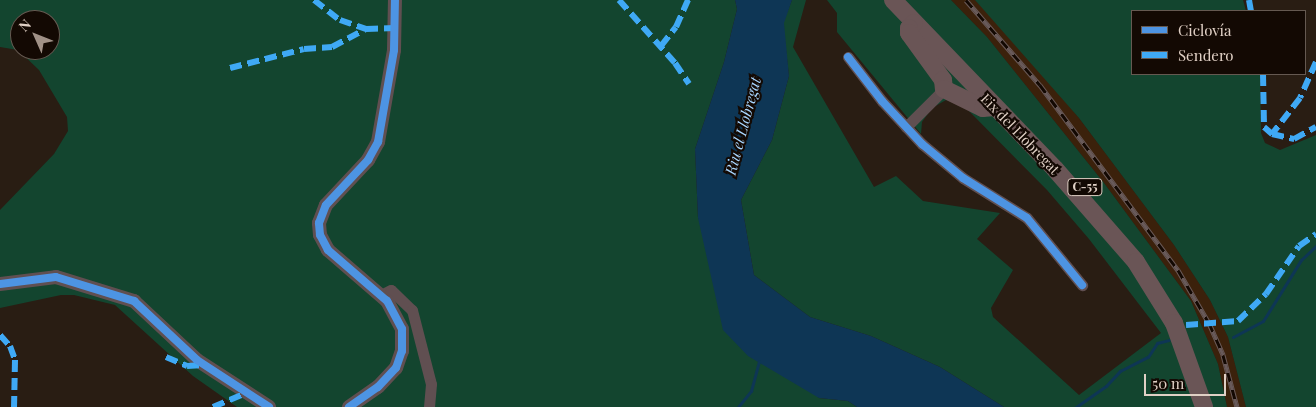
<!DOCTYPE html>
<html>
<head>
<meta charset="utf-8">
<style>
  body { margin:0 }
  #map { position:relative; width:1316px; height:407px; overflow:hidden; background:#291d13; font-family:"Playfair Display",serif }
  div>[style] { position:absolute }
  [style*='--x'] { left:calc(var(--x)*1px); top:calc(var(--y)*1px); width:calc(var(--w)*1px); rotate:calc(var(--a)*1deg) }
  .built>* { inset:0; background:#3b210b }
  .green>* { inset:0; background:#13452f }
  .water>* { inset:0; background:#0e3655 }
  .stream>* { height:3px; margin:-1.5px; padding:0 1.5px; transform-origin:1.5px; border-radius:1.5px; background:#0e3655 }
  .minor>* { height:11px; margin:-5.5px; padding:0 5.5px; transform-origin:5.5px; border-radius:5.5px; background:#604f51 }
  .tertiary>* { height:14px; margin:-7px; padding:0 7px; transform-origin:7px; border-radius:7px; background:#604f51 }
  .trunk>* { height:18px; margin:-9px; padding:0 9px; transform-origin:9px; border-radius:9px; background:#6a5556 }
  .rail>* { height:5px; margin-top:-2.5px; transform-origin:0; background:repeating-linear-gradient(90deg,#130903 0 9px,#685a5a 0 18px); box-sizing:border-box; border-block:1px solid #685a5a }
  .quiet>* { height:6px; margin-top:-3px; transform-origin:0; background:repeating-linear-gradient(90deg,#3fa9f5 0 12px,transparent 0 18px) }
  .cycleway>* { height:8px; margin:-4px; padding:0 4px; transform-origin:4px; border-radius:4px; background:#4d94e3 }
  span { translate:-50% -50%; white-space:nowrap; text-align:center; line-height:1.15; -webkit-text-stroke:4.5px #130903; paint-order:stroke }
  .shield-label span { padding:1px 4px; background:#130903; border:1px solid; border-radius:4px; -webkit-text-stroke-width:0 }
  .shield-label { font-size:12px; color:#e0d0c5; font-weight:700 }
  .street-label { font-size:14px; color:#e0d0c5 }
  .water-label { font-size:15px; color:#a8d6ff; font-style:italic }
  .legend { position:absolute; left:1131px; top:10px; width:175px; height:65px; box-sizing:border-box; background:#130903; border:1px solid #655951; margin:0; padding:6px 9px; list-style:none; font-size:15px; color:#e0d0c5 }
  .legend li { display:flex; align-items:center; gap:10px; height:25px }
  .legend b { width:25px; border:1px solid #655951 }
  .north { position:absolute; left:10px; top:10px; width:50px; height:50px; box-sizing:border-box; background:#130903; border:1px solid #655951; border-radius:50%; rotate:314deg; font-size:14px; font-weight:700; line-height:20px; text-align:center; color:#e0d0c5 }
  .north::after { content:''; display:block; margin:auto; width:18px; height:22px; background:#a09187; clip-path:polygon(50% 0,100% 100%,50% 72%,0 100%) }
  .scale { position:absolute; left:1144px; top:374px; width:82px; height:22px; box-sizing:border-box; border:2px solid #e0d0c5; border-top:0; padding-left:6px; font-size:15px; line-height:18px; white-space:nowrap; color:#e0d0c5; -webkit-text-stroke:4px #130903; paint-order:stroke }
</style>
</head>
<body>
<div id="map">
  <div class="built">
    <i style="clip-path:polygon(951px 0,975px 0,1008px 34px,1079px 118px,1174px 245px,1210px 300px,1228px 337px,1246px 407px,1227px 407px,1218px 364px,1191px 301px,1104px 183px,987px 37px)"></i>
  </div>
  <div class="green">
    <i style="clip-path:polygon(evenodd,0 0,735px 0,737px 9px,724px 62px,695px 149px,698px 218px,819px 398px,848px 401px,857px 407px,237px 407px,193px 376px,115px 305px,74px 295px,61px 295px,0 308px,0 210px,54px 154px,68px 131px,67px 117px,39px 70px,18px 50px,0 47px,0 0,20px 20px,50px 20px,50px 50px,20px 50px,20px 20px)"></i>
    <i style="clip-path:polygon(792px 0,806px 0,793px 47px,874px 187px,896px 176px,923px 201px,1000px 213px,977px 239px,1013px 270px,991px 308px,993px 317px,1079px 395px,1161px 333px,1089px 239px,1047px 190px,964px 106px,946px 100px,932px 108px,922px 122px,921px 134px,837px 32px,837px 13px,827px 0,951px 0,987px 37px,1104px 183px,1191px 301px,1218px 364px,1227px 407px,1004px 407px,940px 367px,871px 336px,810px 317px,754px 275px,741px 200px,772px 140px,789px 76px,783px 23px)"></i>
    <i style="clip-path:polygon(975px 0,1243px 0,1246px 11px,1132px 11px,1132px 74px,1260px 74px,1261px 133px,1265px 143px,1280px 150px,1316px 135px,1316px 407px,1246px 407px,1228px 337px,1210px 300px,1174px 245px,1079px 118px)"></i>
  </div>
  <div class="water">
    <i style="clip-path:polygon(735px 0,792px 0,784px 23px,789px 76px,772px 140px,741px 200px,754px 275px,810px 317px,871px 336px,940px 367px,1004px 407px,857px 407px,848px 401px,819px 398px,748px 356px,723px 330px,698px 218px,695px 149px,724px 62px,737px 9px)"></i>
  </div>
  <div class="stream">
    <i style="--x:1233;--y:337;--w:34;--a:-28"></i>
    <i style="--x:1263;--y:321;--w:72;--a:-58.1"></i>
    <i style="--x:1301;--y:260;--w:21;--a:-43"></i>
    <i style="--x:738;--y:407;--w:21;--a:-51"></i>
    <i style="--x:751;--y:391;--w:31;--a:-75"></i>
    <i style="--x:1076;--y:407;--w:37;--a:-35"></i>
    <i style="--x:1106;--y:386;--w:21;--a:-47"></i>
    <i style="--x:1120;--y:371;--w:31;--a:-27"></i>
    <i style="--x:1148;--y:357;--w:17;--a:-57"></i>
    <i style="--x:1157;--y:343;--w:12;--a:-14"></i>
  </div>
  <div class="minor">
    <i style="--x:848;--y:57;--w:56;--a:52.3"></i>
    <i style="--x:882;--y:101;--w:59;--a:47.1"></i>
    <i style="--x:922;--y:144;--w:53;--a:39.7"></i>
    <i style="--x:963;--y:178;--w:75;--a:32"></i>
    <i style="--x:1027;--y:218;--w:87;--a:50.6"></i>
    <i style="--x:906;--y:127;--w:54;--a:-45"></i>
    <i style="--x:381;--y:295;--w:11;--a:-27"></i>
    <i style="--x:391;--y:290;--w:29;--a:44"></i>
    <i style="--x:412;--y:310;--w:76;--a:75.6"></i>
    <i style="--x:431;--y:384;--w:23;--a:95"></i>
  </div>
  <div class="tertiary">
    <i style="--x:0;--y:284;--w:56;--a:-7.1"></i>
    <i style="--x:56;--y:277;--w:82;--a:17.1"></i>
    <i style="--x:134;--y:301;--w:86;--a:43.1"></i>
    <i style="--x:197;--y:360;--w:86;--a:33.1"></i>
    <i style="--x:349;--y:407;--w:35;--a:-35"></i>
    <i style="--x:378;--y:387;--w:26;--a:-47"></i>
    <i style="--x:396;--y:368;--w:18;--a:-71"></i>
    <i style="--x:402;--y:351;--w:22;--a:-90"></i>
    <i style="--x:402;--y:329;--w:32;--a:-118"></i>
    <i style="--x:387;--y:301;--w:78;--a:-139.2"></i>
    <i style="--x:328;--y:250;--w:17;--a:-118"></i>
    <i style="--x:320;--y:235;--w:12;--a:-95"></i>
    <i style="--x:319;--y:223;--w:19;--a:-69"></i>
    <i style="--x:326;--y:205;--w:62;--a:-47"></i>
    <i style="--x:368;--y:160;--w:21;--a:-61"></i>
    <i style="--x:378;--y:142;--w:93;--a:-80.1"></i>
    <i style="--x:394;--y:50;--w:50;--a:-88.9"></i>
  </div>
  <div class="trunk">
    <i style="--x:893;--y:0;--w:234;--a:46.2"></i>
    <i style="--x:1055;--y:169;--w:123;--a:48.9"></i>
    <i style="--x:1136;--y:262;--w:72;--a:58.1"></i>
    <i style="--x:1174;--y:323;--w:89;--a:70.3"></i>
    <i style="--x:914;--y:23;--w:7;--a:135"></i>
    <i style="--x:909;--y:28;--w:5;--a:90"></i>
    <i style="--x:909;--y:33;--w:58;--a:54.1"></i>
    <i style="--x:943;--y:80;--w:9;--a:84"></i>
    <i style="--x:944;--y:89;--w:43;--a:26"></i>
    <i style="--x:983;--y:108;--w:11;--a:-5"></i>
  </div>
  <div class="rail">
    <i style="--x:966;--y:0;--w:113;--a:49"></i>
    <i style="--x:1040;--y:85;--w:231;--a:53.3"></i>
    <i style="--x:1178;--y:270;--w:61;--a:59.7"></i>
    <i style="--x:1209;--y:323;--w:35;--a:66"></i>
    <i style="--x:1223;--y:355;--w:54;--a:74.9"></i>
  </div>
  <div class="quiet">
    <i style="--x:314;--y:0;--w:33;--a:38"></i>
    <i style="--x:340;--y:20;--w:28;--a:19"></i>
    <i style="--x:619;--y:0;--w:84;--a:48.4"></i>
    <i style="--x:675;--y:63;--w:25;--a:56"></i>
    <i style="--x:1249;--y:0;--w:11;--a:80"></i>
    <i style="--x:661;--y:46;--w:24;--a:-52"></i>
    <i style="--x:676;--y:27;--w:30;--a:-66"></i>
    <i style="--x:1316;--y:62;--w:39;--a:114"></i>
    <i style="--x:1300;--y:98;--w:46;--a:127.9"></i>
    <i style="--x:1272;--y:134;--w:23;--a:13"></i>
    <i style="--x:1294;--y:139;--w:25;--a:-29"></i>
    <i style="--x:230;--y:68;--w:76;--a:-14.4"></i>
    <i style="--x:304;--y:49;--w:28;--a:-4"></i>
    <i style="--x:332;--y:47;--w:38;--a:-28"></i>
    <i style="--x:366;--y:29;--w:29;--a:-2"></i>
    <i style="--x:1263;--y:74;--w:53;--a:88.9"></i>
    <i style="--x:1264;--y:127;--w:11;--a:41"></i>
    <i style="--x:1186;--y:325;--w:52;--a:-4.4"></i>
    <i style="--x:1238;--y:321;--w:39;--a:-44"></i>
    <i style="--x:1266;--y:294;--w:58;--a:-55.5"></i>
    <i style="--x:1299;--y:246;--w:21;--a:-35"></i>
    <i style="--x:0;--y:335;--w:15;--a:48"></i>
    <i style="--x:10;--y:346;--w:15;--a:70"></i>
    <i style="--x:15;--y:360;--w:47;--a:91.2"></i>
    <i style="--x:166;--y:357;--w:23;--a:23"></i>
    <i style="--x:187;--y:366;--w:17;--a:-3"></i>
    <i style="--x:213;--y:407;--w:36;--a:-23"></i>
  </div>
  <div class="cycleway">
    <i style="--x:848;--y:57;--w:56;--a:52.3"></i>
    <i style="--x:882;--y:101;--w:59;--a:47.1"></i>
    <i style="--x:922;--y:144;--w:53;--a:39.7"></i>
    <i style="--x:963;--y:178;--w:75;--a:32"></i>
    <i style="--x:1027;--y:218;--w:87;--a:50.6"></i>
    <i style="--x:0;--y:284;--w:56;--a:-7.1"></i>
    <i style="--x:56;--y:277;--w:82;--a:17.1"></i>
    <i style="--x:134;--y:301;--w:86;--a:43.1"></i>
    <i style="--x:197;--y:360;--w:86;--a:33.1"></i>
    <i style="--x:349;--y:407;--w:35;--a:-35"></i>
    <i style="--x:378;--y:387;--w:26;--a:-47"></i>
    <i style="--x:396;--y:368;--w:18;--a:-71"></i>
    <i style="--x:402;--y:351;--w:22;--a:-90"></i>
    <i style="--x:402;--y:329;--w:32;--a:-118"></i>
    <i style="--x:387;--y:301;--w:78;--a:-139.2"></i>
    <i style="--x:328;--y:250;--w:17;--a:-118"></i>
    <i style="--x:320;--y:235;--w:12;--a:-95"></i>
    <i style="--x:319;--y:223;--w:19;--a:-69"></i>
    <i style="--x:326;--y:205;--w:62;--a:-47"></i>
    <i style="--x:368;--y:160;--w:21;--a:-61"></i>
    <i style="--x:378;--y:142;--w:93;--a:-80.1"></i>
    <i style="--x:394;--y:50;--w:50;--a:-88.9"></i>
  </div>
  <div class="shield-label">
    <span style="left:1085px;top:187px">C-55</span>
  </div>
  <div class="street-label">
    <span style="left:1020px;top:134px;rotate:46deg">Eix del Llobregat</span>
  </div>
  <div class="water-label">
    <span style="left:743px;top:126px;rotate:-75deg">Riu el Llobregat</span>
  </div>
  <ul class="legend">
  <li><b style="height:6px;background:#4d94e3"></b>Ciclovía</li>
  <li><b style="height:6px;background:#3fa9f5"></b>Sendero</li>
  </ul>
  <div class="north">N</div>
  <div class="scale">50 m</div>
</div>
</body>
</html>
